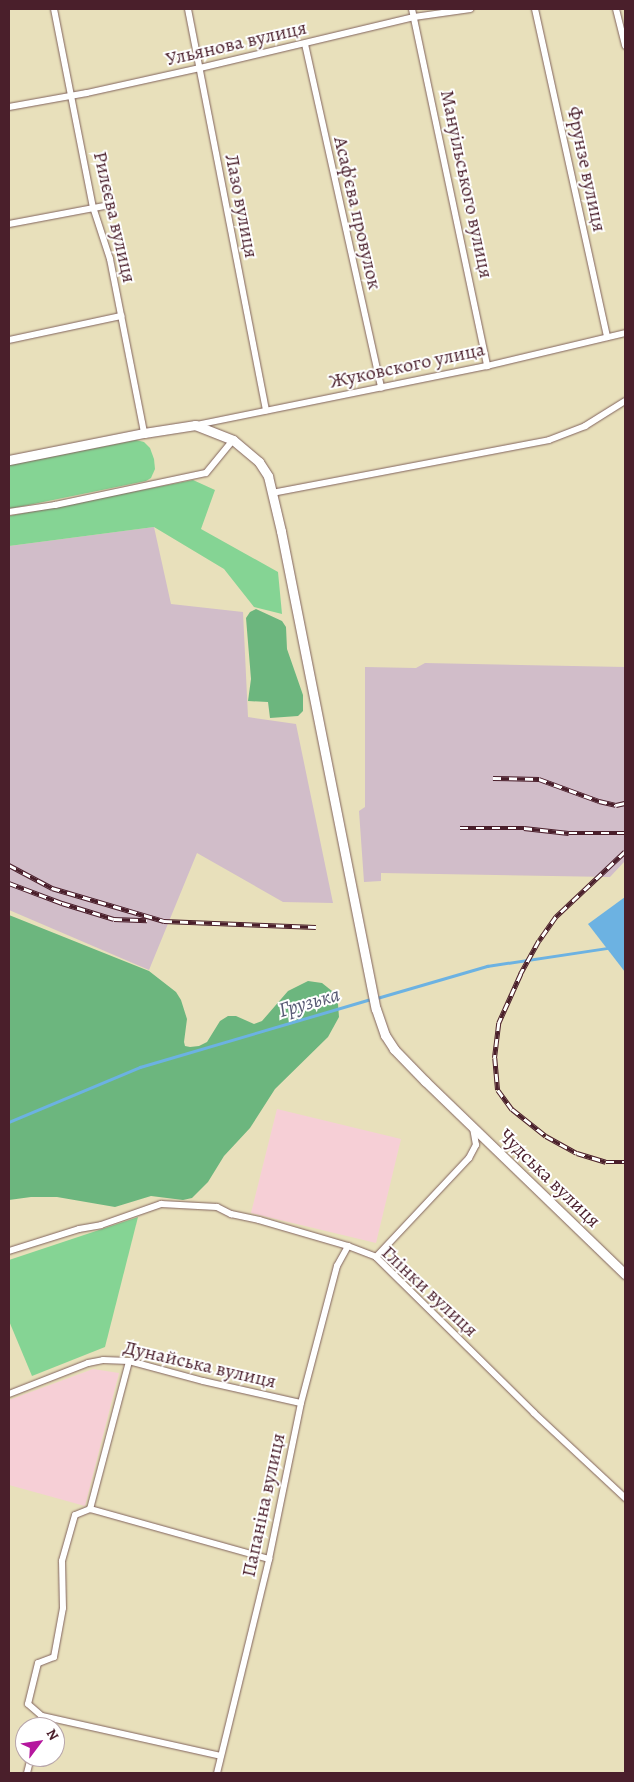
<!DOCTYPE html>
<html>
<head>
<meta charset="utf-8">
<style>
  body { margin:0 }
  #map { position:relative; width:634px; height:1782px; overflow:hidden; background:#e8e0bb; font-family:Alegreya,serif }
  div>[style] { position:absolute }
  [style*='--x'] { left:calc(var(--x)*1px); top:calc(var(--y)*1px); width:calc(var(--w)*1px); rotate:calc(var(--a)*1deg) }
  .built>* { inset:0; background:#f6cfd6 }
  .industrial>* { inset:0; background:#d1bdc9 }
  .green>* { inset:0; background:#85d494 }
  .forest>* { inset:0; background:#6cb67e }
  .water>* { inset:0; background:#6cb2e2 }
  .stream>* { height:2.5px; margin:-1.25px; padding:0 1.25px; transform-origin:1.25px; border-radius:1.25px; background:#6cb2e2 }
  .roads { filter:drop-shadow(0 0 1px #81635d) drop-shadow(0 0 1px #81635d) }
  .street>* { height:6px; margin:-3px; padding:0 3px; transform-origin:3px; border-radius:3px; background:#fff }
  .secondary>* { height:9px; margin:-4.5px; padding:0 4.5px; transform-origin:4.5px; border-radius:4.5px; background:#fff }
  .rail>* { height:4.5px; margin-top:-2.25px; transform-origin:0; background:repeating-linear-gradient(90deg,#fff 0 8px,#4a1f2b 0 16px); box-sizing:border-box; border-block:1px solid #4a1f2b }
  span { translate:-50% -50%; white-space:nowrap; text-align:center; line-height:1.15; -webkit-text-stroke:4px #fff; paint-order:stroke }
  .street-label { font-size:20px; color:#4a1f2b }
  .water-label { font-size:21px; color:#585a74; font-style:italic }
  .frame { position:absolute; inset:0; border:10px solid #4a1f2b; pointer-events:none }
  .north { position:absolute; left:15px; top:1717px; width:50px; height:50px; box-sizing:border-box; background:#fff; border:1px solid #b7a5aa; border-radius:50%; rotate:59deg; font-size:14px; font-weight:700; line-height:20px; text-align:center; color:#4a1f2b }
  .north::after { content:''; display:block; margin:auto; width:18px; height:22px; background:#b5179e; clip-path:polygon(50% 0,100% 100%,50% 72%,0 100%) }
</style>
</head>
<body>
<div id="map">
  <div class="built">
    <i style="clip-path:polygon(277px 1109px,401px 1139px,376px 1243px,251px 1213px)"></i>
    <i style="clip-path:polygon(93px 1369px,119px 1373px,85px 1506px,9px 1485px,9px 1400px)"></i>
  </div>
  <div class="industrial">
    <i style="clip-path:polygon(154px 527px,171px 604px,243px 612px,248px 717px,296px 724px,333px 903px,283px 902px,197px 853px,149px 970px,9px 910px,9px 546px)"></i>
    <i style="clip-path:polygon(425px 663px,625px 667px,625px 861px,610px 877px,381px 873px,381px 881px,364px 882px,359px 811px,365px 807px,365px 667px,416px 668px)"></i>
  </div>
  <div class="green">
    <i style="clip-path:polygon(136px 440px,144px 442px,150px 448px,154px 459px,155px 469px,151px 478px,146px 481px,9px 509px,9px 465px)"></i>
    <i style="clip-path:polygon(193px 480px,215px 490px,201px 529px,278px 572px,282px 614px,254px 607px,224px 569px,154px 527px,9px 546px,9px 516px)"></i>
    <i style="clip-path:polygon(138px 1217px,105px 1347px,32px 1376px,9px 1321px,9px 1260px)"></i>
  </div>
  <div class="forest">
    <i style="clip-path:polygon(256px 609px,282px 621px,286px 627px,287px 649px,303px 695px,303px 711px,298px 716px,270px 718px,268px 702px,248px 701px,251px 679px,246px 618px,250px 612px)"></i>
    <i style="clip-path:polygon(9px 915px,149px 971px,176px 992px,181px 1000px,187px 1019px,184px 1042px,185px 1046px,190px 1047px,199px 1046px,207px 1042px,220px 1021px,228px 1016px,236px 1016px,254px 1024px,262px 1021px,288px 991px,308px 981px,322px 983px,332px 991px,338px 1004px,339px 1017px,328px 1037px,275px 1089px,250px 1128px,224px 1156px,208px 1182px,192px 1198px,183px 1200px,151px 1196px,115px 1207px,57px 1197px,31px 1197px,9px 1200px)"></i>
  </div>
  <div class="water">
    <i style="clip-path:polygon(625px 897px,625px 972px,588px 924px)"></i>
  </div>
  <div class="stream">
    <i style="--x:377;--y:998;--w:115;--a:-16.2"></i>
    <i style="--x:487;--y:966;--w:122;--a:-8.5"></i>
    <i style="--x:9;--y:1122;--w:142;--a:-22.8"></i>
    <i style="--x:140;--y:1067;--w:241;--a:-16.4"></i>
  </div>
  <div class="roads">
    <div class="street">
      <i style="--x:54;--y:9;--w:202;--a:78.9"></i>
      <i style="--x:93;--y:207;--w:55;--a:71.9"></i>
      <i style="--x:110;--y:259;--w:177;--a:78.9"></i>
      <i style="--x:188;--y:9;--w:409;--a:79"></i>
      <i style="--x:412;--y:9;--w:365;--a:78.1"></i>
      <i style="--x:535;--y:9;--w:336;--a:77.6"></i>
      <i style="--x:616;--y:9;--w:38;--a:76"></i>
      <i style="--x:305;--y:44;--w:352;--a:77.5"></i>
      <i style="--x:9;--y:107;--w:79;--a:-10.2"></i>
      <i style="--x:87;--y:93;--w:116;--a:-12.5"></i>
      <i style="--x:200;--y:68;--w:220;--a:-13.4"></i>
      <i style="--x:414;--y:17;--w:57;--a:-8.1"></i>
      <i style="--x:9;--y:224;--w:97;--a:-10.7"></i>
      <i style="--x:9;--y:340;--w:115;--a:-12.1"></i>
      <i style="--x:196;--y:425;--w:297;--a:-11.5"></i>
      <i style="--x:487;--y:366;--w:142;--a:-13.4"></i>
      <i style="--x:272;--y:493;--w:282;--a:-10.8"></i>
      <i style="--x:549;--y:440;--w:39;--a:-21"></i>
      <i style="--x:585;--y:426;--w:47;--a:-32"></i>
      <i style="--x:9;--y:512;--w:47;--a:-8.7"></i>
      <i style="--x:55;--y:505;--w:154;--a:-12"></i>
      <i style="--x:206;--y:473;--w:43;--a:-50.7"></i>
      <i style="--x:9;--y:1251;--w:73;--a:-17.4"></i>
      <i style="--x:79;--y:1229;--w:22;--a:-10"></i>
      <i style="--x:101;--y:1225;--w:64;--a:-19.3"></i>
      <i style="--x:161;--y:1204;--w:56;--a:3.1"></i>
      <i style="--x:217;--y:1207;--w:16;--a:27"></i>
      <i style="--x:231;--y:1214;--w:29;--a:12"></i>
      <i style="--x:259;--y:1220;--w:93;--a:16.3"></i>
      <i style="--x:348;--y:1246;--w:30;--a:21"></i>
      <i style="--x:376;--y:1257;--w:222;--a:44.6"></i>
      <i style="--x:534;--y:1413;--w:125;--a:43"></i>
      <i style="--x:376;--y:1257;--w:136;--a:-46.8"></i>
      <i style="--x:469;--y:1158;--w:15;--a:-62"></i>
      <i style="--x:476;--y:1145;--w:17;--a:-100"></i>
      <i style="--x:9;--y:1394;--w:85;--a:-21.4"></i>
      <i style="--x:88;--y:1363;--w:15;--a:-11"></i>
      <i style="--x:103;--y:1360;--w:26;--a:2"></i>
      <i style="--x:129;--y:1361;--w:77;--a:15.1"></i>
      <i style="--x:203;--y:1381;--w:100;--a:12.7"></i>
      <i style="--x:90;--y:1509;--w:16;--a:158"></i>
      <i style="--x:75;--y:1515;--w:48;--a:105.8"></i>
      <i style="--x:62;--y:1561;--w:47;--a:88.8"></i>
      <i style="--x:63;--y:1608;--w:50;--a:100.4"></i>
      <i style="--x:54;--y:1657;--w:17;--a:159"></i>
      <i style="--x:38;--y:1663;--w:42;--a:103.7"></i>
      <i style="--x:28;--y:1704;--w:18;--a:41"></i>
      <i style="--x:42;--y:1716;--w:183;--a:12.6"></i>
      <i style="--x:90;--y:1509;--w:186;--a:15.6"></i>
      <i style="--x:90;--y:1509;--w:153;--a:-75.2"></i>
      <i style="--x:39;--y:1727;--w:11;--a:-75"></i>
      <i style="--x:27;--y:1773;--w:16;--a:-76"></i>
      <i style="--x:217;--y:1773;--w:220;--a:-76.3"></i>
      <i style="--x:269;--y:1559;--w:159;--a:-78.4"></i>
      <i style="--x:301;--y:1403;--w:142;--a:-75.3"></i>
      <i style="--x:337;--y:1266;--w:23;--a:-61"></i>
    </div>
    <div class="secondary">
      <i style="--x:9;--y:460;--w:138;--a:-11.3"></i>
      <i style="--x:144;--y:433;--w:52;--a:-8.9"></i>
      <i style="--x:195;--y:425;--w:41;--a:21.5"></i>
      <i style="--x:233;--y:440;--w:34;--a:40"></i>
      <i style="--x:259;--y:462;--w:17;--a:57"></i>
      <i style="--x:268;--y:476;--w:57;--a:76.7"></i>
      <i style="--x:281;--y:531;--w:487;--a:78.8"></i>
      <i style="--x:376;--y:1009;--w:28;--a:71"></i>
      <i style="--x:385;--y:1035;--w:17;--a:57"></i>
      <i style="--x:394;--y:1049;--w:45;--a:45.9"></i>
      <i style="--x:425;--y:1081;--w:278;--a:44"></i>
    </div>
  </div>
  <div class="rail">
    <i style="--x:493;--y:778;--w:46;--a:1.2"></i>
    <i style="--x:539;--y:779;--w:64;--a:20.1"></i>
    <i style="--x:599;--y:801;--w:17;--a:13"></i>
    <i style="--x:616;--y:805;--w:9;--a:-13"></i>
    <i style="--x:460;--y:828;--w:64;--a:0"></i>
    <i style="--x:524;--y:828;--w:45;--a:6.3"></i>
    <i style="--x:569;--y:833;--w:56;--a:0"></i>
    <i style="--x:625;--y:852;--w:95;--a:136.7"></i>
    <i style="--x:556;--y:917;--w:29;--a:125"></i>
    <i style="--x:539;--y:941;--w:38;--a:119"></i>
    <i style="--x:521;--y:974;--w:54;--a:114.2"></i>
    <i style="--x:499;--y:1023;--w:35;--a:97"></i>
    <i style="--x:495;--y:1058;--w:32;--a:85"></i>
    <i style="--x:498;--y:1090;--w:24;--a:54"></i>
    <i style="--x:512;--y:1109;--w:43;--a:38.5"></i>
    <i style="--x:546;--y:1136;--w:35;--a:29"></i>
    <i style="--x:577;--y:1153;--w:30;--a:17"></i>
    <i style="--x:606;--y:1162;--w:19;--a:0"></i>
    <i style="--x:9;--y:865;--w:49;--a:28.1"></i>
    <i style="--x:52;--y:888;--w:117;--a:16.4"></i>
    <i style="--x:164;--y:921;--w:152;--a:2.3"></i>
    <i style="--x:9;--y:883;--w:57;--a:20.7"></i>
    <i style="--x:62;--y:903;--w:54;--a:17.1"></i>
    <i style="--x:114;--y:919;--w:33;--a:2"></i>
  </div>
  <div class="street-label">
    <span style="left:236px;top:43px;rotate:-13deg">Ульянова вулиця</span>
    <span style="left:587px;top:169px;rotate:78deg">Фрунзе вулиця</span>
    <span style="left:467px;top:184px;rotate:78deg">Мануільського вулиця</span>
    <span style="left:242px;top:206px;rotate:79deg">Лазо вулиця</span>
    <span style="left:358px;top:213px;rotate:77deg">Асаф’єва провулок</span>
    <span style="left:115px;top:217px;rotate:77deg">Рилєєва вулиця</span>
    <span style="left:407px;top:365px;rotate:-12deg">Жуковского улица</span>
    <span style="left:550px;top:1178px;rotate:44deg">Чудська вулиця</span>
    <span style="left:430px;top:1291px;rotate:43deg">Глінки вулиця</span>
    <span style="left:200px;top:1364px;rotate:13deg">Дунайська вулиця</span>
    <span style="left:263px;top:1505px;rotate:-78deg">Папаніна вулиця</span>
  </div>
  <div class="water-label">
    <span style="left:309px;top:1002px;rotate:-16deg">Грузька</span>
  </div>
  <div class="frame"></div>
  <div class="north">N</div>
</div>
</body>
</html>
